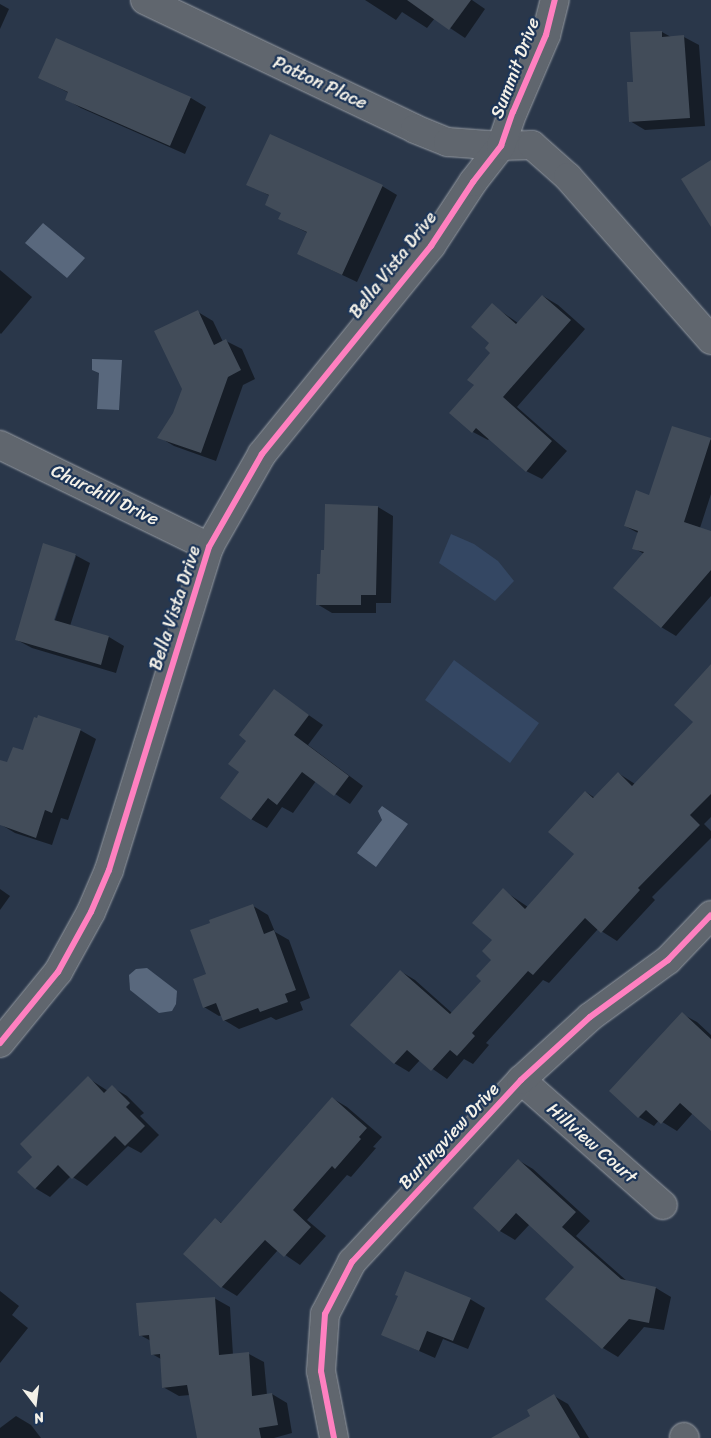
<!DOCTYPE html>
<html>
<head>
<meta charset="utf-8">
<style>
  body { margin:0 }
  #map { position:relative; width:711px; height:1438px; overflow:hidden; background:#2a374a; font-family:Sriracha,sans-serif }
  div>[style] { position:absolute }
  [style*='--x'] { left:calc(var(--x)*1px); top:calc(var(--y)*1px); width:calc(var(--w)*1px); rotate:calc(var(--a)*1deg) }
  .green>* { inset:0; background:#344763 }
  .water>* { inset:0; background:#59687d }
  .shadow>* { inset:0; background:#0007 }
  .building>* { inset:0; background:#424c59 }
  .roads { filter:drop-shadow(0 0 1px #979ca3) drop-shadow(0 0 1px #979ca3) }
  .minor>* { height:28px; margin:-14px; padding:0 14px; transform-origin:14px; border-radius:14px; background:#60666e }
  .cycleway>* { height:6px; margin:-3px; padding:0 3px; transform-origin:3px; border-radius:3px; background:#ff80c0 }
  span { translate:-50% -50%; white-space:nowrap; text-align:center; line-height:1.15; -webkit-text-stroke:4.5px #1d3557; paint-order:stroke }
  .street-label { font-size:18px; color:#f4f1e8 }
  .north { position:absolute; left:10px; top:1378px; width:50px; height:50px; -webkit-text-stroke:4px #1d3557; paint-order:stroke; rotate:165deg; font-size:14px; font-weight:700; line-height:20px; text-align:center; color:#f4f1e8 }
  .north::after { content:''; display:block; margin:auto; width:18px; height:22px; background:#f4f1e8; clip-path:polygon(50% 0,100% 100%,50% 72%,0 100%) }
</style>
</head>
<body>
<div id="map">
  <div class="green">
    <i style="clip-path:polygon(451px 534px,474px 544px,498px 561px,514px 581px,495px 601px,439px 563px)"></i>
    <i style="clip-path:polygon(454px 660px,539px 723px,510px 763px,425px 700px)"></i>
  </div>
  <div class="water">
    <i style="clip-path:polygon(43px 223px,85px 258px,67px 278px,25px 243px)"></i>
    <i style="clip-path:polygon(92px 359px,122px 360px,119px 410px,97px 409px,99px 373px,92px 370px)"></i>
    <i style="clip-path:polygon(382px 806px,408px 824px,376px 867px,357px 853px,382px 820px,378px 811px)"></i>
    <i style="clip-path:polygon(147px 968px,177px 991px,176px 1004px,172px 1011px,159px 1013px,130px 990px,129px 975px,136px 969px)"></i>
  </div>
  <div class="shadow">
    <i style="clip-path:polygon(365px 0,472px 0,485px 9px,465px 38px,435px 18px,427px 28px,402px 12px,396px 20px)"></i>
    <i style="clip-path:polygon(0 4px,9px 9px,0 29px)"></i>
    <i style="clip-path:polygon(662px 32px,671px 37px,684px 37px,699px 45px,705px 126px,645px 130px,630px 121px,634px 83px)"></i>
    <i style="clip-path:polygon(57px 40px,191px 98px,206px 107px,185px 154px,81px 108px,66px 99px,69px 93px,40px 78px)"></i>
    <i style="clip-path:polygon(248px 184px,382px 186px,397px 195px,357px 282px,298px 254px,308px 233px,280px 219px,282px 214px,270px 196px)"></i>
    <i style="clip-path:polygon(0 270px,32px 297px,1px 334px,0 333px)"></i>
    <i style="clip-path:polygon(543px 296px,558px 305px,585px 329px,517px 407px,567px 451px,542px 479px,526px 471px,490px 438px,488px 440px,473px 432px,476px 385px,492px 353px,492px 305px,518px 323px)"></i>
    <i style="clip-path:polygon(198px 312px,213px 321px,223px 342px,226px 341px,242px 349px,255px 379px,243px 385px,216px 461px,174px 446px,159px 437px,174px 414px,183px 389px)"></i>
    <i style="clip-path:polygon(673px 427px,711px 440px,711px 494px,700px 528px,711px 532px,711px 596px,676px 636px,661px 627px,644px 554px,634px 548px,638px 533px,625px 526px,650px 496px)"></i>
    <i style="clip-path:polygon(378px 507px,393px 516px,391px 603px,376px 603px,376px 613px,332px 613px,317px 604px,325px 551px)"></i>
    <i style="clip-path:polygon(evenodd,44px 544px,75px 555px,90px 563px,70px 626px,109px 637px,124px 646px,116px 673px,32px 648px,17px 640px,44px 544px,74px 556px,76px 556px,53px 626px,51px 625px,74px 556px)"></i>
    <i style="clip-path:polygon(711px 666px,711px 817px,704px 824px,711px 831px,711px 838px,652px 897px,655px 900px,617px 941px,598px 929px,549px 983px,543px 980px,486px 1043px,489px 1045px,473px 1064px,464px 1059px,447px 1079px,420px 1060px,409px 1072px,394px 1063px,400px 971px,415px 980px,452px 1013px,483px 981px,493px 960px,493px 940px,503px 890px,528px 907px,576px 854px,586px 792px,595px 798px,618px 773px,635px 784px,695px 722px)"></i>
    <i style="clip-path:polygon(274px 691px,323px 725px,308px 745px,363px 786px,350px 804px,316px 781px,293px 813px,282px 807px,267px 828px,251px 819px,241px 772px)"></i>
    <i style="clip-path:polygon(80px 730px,96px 739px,68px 820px,61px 818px,52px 845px,15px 833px,0 824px,0 761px,8px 764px,24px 752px)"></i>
    <i style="clip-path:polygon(0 889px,10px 896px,0 910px)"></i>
    <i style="clip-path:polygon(253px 906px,268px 915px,275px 932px,289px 940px,310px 998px,300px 1002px,303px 1010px,276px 1020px,271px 1017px,239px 1029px,224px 1020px,222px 1015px,219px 1016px,204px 1007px,207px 975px)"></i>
    <i style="clip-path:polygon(682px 1014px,697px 1022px,711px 1035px,711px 1130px,693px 1113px,677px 1131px,659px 1120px,654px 1126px,639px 1117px)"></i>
    <i style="clip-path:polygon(88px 1078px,108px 1091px,112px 1087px,127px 1096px,144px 1113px,140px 1116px,159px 1135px,141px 1153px,128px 1146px,87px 1186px,71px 1176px,50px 1197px,35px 1188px,34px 1157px)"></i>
    <i style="clip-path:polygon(332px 1098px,347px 1107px,382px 1137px,373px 1147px,376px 1148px,351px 1177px,347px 1175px,307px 1220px,326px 1236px,300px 1265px,278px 1250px,237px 1296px,222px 1287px,185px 1254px,215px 1219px,222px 1223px)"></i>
    <i style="clip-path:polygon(518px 1160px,533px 1169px,590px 1221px,576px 1236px,628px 1282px,656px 1288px,671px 1297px,664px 1330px,644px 1327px,618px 1357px,603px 1348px,547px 1299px,576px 1267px,530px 1224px,515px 1240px,500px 1231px)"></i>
    <i style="clip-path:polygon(0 1291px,19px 1306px,12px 1315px,28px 1328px,0 1363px)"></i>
    <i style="clip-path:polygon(214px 1298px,230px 1307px,233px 1355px,249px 1354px,264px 1362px,267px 1395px,272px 1394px,287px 1403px,292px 1433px,274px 1438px,198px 1438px,190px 1395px,179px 1396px,163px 1387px,161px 1359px,152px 1354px,151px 1341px,140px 1335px)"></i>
    <i style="clip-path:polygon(470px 1299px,485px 1308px,468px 1349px,443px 1339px,435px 1358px,383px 1335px)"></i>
    <i style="clip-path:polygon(554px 1396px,568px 1404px,589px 1438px,516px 1438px,531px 1416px)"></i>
    <i style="clip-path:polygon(16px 1416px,31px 1425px,41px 1438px,0 1438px,0 1428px)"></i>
  </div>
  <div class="building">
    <i style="clip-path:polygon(407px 0,471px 0,449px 30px)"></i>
    <i style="clip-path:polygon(662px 31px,662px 37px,684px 35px,690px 118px,629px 122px,627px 82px,633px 82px,630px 32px)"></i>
    <i style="clip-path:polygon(56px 38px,191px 97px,170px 146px,65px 100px,68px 92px,38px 78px)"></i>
    <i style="clip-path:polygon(270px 134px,383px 185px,342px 275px,297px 254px,307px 232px,278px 219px,281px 213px,265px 205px,269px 195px,246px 185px)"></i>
    <i style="clip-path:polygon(711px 160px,711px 227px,681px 179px)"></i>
    <i style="clip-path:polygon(542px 295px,571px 320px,503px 397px,552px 441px,526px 472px,476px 428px,472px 433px,449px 413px,474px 385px,467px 380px,490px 353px,485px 348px,489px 343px,471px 327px,492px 303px,516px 324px)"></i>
    <i style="clip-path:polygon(198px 310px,214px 345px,226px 339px,241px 370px,228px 377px,201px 453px,157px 438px,173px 413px,182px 389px,154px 331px)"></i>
    <i style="clip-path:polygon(672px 426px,711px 438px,684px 522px,711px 531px,711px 570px,661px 628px,613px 588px,644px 552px,632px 549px,638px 531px,624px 526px,636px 490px,649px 495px)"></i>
    <i style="clip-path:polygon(325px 504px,378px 506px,376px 595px,361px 595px,361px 605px,316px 605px,317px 574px,320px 574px,321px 550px,324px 550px)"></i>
    <i style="clip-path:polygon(43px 543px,76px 554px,54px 620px,109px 636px,101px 665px,15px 640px)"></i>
    <i style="clip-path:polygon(711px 664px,711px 794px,690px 815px,700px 825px,638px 888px,640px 890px,601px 933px,585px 918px,533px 975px,528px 971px,472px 1033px,475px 1036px,457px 1056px,450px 1050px,431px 1071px,407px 1050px,394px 1064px,350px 1025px,400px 970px,450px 1014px,481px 981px,476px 976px,491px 960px,482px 951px,492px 940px,472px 923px,503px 888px,525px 909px,574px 854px,548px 832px,585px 791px,593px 798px,618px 772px,632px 786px,693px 722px,674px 705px)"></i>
    <i style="clip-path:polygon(274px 689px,309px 715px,294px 735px,349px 776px,334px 796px,302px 772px,277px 805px,268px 798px,251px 820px,220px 798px,239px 772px,228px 764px,246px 741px,239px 735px)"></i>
    <i style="clip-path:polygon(38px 715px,81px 729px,52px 813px,45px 810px,36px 838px,0 825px,0 760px,7px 762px,13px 747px,23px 750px,34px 717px,37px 718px)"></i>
    <i style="clip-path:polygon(253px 904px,264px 934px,274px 930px,296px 990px,285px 994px,288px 1002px,260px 1012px,258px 1008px,223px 1021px,216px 1003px,203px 1008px,193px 979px,206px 974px,190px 930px,210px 923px,209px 920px)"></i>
    <i style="clip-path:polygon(682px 1012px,711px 1039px,711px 1131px,680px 1103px,661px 1124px,646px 1110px,638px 1118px,609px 1091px)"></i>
    <i style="clip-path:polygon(88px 1076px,104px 1093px,112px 1085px,130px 1103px,126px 1107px,145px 1126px,125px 1146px,115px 1136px,72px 1179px,58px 1165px,35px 1189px,17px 1172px,32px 1157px,20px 1144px)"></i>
    <i style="clip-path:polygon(332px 1097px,367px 1128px,359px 1137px,361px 1139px,335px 1169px,332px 1166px,293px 1210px,311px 1227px,284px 1257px,265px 1240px,221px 1288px,183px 1254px,215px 1218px,221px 1223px)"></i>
    <i style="clip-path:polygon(518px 1159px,576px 1212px,562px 1227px,621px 1279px,656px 1287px,649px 1323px,629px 1319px,602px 1349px,545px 1299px,574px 1267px,516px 1213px,499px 1232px,473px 1208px)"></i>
    <i style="clip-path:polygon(405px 1271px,471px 1298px,453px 1341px,427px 1331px,419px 1351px,381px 1335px,398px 1296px,395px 1295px)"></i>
    <i style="clip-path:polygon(215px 1297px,219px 1355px,249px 1352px,252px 1396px,272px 1393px,278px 1425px,259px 1428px,261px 1438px,197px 1438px,187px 1385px,162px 1388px,160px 1354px,151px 1355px,149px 1335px,139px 1336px,136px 1303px)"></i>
    <i style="clip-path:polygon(554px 1394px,580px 1438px,491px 1438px,530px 1416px,527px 1410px)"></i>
  </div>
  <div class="roads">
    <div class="minor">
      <i style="--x:145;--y:0;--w:299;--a:25.5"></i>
      <i style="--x:415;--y:129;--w:35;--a:22"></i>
      <i style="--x:448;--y:142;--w:53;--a:4.3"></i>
      <i style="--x:501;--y:146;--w:31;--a:-2"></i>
      <i style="--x:532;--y:145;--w:48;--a:41.6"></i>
      <i style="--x:568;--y:177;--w:217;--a:48.7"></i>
      <i style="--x:0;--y:445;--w:233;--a:26"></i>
      <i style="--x:0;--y:1043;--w:92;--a:-50.8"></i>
      <i style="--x:58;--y:972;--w:68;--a:-61.2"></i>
      <i style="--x:91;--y:912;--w:46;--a:-66.8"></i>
      <i style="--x:109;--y:870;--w:338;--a:-72.8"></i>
      <i style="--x:209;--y:547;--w:107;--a:-60.3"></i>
      <i style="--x:262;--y:454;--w:268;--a:-50.9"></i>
      <i style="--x:431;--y:246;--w:77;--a:-56.7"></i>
      <i style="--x:473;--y:182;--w:46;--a:-52.1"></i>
      <i style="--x:501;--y:146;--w:36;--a:-71"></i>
      <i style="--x:513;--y:112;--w:84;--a:-66.8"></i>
      <i style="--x:546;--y:35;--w:36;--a:-76"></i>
      <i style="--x:521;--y:1080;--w:189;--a:41.4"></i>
      <i style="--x:684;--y:1437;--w:1;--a:45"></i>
      <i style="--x:334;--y:1438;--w:68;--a:-101"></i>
      <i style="--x:321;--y:1371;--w:57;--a:-86"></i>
      <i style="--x:325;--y:1314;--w:59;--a:-62.6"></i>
      <i style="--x:352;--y:1262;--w:248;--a:-47.1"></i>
      <i style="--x:521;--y:1080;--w:93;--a:-42.4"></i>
      <i style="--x:590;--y:1017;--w:97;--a:-36.2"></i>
      <i style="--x:668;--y:960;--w:62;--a:-46.3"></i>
    </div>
  </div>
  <div class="cycleway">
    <i style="--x:0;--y:1043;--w:92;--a:-50.8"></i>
    <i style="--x:58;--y:972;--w:68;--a:-61.2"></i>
    <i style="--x:91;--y:912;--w:46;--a:-66.8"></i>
    <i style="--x:109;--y:870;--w:338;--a:-72.8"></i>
    <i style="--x:209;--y:547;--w:107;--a:-60.3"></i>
    <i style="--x:262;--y:454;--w:268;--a:-50.9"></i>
    <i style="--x:431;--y:246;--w:77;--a:-56.7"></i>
    <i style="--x:473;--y:182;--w:46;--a:-52.1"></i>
    <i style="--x:501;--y:146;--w:36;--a:-71"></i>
    <i style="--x:513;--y:112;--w:84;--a:-66.8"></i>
    <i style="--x:546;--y:35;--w:36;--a:-76"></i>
    <i style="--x:334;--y:1438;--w:68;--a:-101"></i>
    <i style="--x:321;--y:1371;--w:57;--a:-86"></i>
    <i style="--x:325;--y:1314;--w:59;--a:-62.6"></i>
    <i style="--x:352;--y:1262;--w:248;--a:-47.1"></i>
    <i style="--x:521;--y:1080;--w:93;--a:-42.4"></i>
    <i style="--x:590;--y:1017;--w:97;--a:-36.2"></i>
    <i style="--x:668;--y:960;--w:62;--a:-46.3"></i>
  </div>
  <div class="street-label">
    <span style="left:515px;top:68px;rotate:-69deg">Summit Drive</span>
    <span style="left:320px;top:83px;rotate:25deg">Patton Place</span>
    <span style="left:393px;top:265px;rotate:-52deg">Bella Vista Drive</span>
    <span style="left:105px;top:495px;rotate:26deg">Churchill Drive</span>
    <span style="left:175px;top:608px;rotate:-72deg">Bella Vista Drive</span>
    <span style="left:449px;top:1136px;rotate:-47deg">Burlingview Drive</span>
    <span style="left:592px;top:1143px;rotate:41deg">Hillview Court</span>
  </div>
  <div class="north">N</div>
</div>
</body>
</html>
